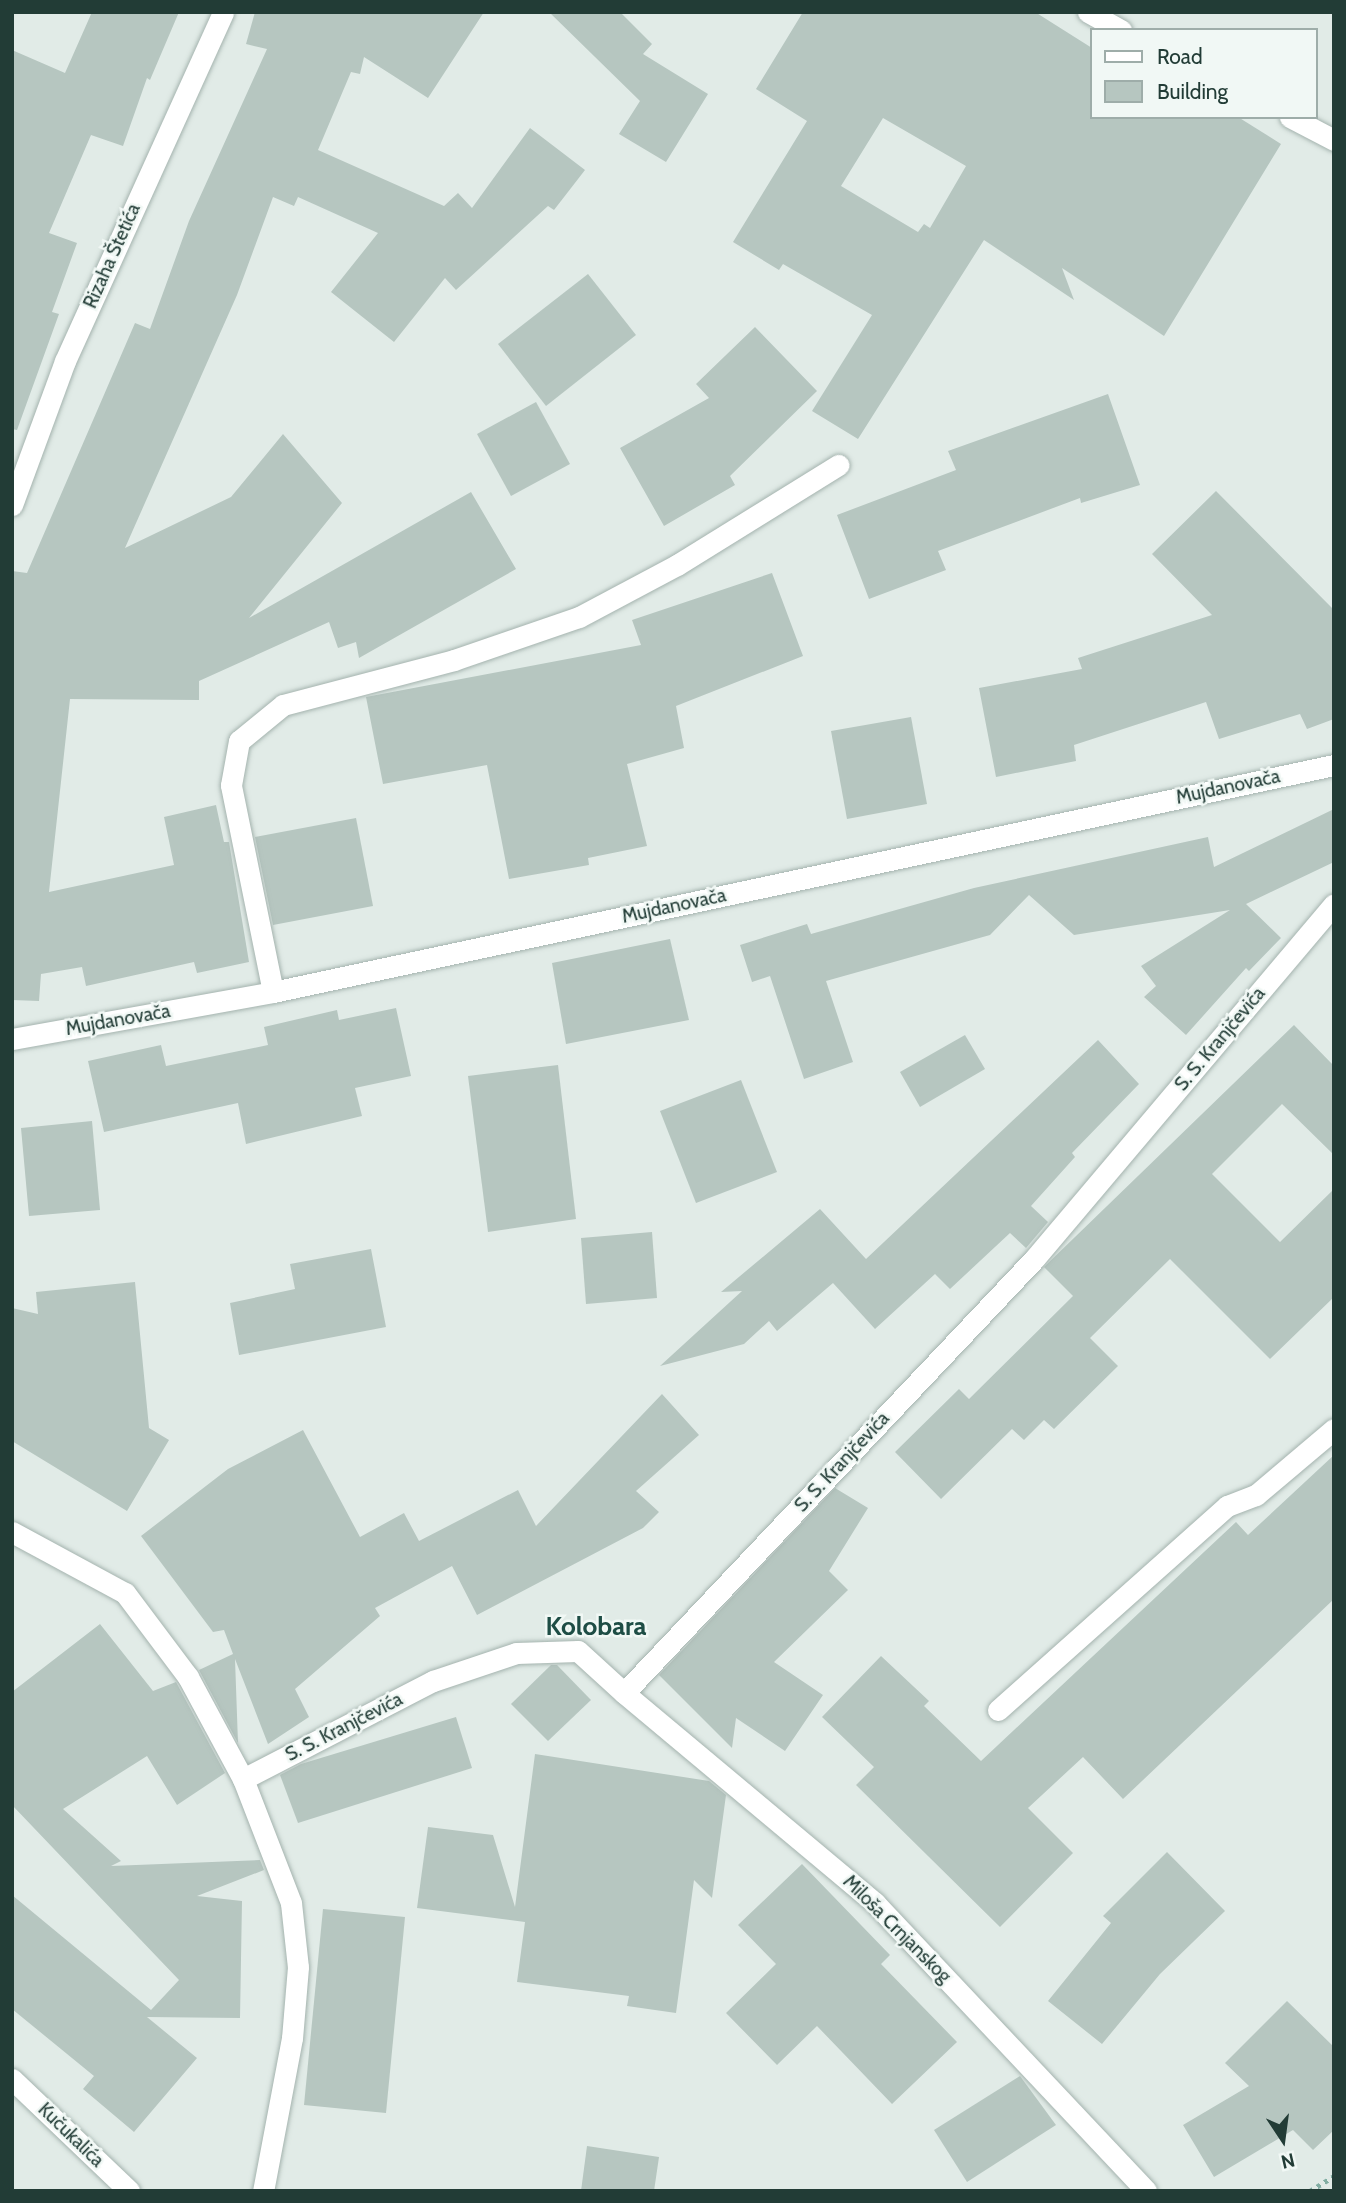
<!DOCTYPE html>
<html>
<head>
<meta charset="utf-8">
<style>
  body { margin:0 }
  #map { position:relative; width:1346px; height:2203px; overflow:hidden; background:#e1ebe7; font-family:Cabin,sans-serif }
  div>[style] { position:absolute }
  [style*='--x'] { left:calc(var(--x)*1px); top:calc(var(--y)*1px); width:calc(var(--w)*1px); rotate:calc(var(--a)*1deg) }
  .building>* { inset:0; background:#b6c6c0 }
  .path>* { height:4.5px; margin-top:-2.25px; transform-origin:0; background:repeating-linear-gradient(90deg,#82aea3 0 3.5px,transparent 0 8.5px) }
  .roads { filter:drop-shadow(0 0 2px #a4b3ae) drop-shadow(0 0 2px #a4b3ae) }
  .minor>* { height:21px; margin:-10.5px; padding:0 10.5px; transform-origin:10.5px; border-radius:10.5px; background:#fff }
  span { translate:-50% -50%; white-space:nowrap; text-align:center; line-height:1.15; -webkit-text-stroke:5px #f1f8f5; paint-order:stroke }
  .street-label { font-size:19px; color:#223c36 }
  .district-label { font-size:26px; color:#1e4d45; font-weight:700 }
  .frame { position:absolute; inset:0; border:14px solid #223c36; pointer-events:none }
  .legend { position:absolute; left:1090px; top:28px; width:228px; height:91px; box-sizing:border-box; background:#f1f8f5; border:2px solid #9eada9; margin:0; padding:9px 12px; list-style:none; font-size:21px; color:#223c36 }
  .legend li { display:flex; align-items:center; gap:14px; height:35px }
  .legend b { width:35px; border:2px solid #9eada9 }
  .north { position:absolute; left:1248px; top:2105px; width:70px; height:70px; -webkit-text-stroke:5px #f1f8f5; paint-order:stroke; rotate:167deg; font-size:19px; font-weight:700; line-height:28px; text-align:center; color:#223c36 }
  .north::after { content:''; display:block; margin:auto; width:24px; height:32px; background:#223c36; clip-path:polygon(50% 0,100% 100%,50% 72%,0 100%) }
</style>
</head>
<body>
<div id="map">
  <div class="building">
    <i style="clip-path:polygon(92px 12px,179px 12px,150px 80px,147px 78px,123px 146px,91px 135px,49px 233px,77px 243px,52px 312px,59px 314px,17px 430px,12px 429px,12px 50px,65px 73px)"></i>
    <i style="clip-path:polygon(255px 12px,484px 12px,428px 98px,364px 57px,360px 74px,351px 72px,318px 150px,444px 206px,458px 193px,472px 208px,530px 128px,585px 170px,554px 210px,548px 206px,456px 290px,445px 278px,394px 342px,331px 292px,378px 233px,298px 197px,294px 206px,273px 197px,237px 295px,125px 548px,231px 497px,283px 434px,342px 503px,249px 618px,471px 492px,516px 569px,359px 658px,356px 642px,338px 648px,329px 622px,199px 681px,199px 700px,70px 699px,49px 892px,174px 865px,164px 817px,216px 805px,224px 842px,229px 842px,249px 962px,197px 973px,194px 962px,86px 986px,82px 967px,41px 974px,39px 1001px,12px 1000px,12px 571px,27px 573px,135px 323px,150px 329px,189px 221px,267px 49px,246px 44px)"></i>
    <i style="clip-path:polygon(549px 12px,620px 12px,652px 44px,643px 54px,708px 94px,666px 162px,619px 134px,640px 101px)"></i>
    <i style="clip-path:polygon(evenodd,803px 12px,1035px 12px,1092px 48px,1092px 117px,1238px 117px,1281px 144px,1164px 336px,1062px 268px,1074px 300px,984px 240px,858px 439px,812px 411px,872px 315px,783px 264px,779px 270px,733px 242px,807px 121px,756px 89px,803px 12px,883px 118px,966px 166px,930px 228px,924px 224px,918px 232px,841px 186px,883px 118px)"></i>
    <i style="clip-path:polygon(588px 274px,636px 335px,546px 406px,498px 344px)"></i>
    <i style="clip-path:polygon(755px 327px,817px 391px,730px 476px,735px 485px,664px 526px,620px 448px,709px 398px,696px 384px)"></i>
    <i style="clip-path:polygon(1108px 394px,1140px 485px,1081px 503px,1080px 498px,938px 551px,946px 570px,869px 599px,837px 515px,956px 470px,948px 451px)"></i>
    <i style="clip-path:polygon(536px 402px,570px 464px,511px 496px,477px 434px)"></i>
    <i style="clip-path:polygon(1216px 491px,1334px 610px,1334px 719px,1307px 729px,1300px 714px,1219px 739px,1206px 702px,1074px 745px,1076px 761px,996px 777px,979px 688px,1082px 669px,1078px 658px,1212px 615px,1152px 554px)"></i>
    <i style="clip-path:polygon(772px 573px,803px 656px,676px 706px,684px 748px,627px 764px,647px 846px,588px 858px,589px 865px,509px 879px,487px 765px,383px 784px,366px 697px,641px 645px,632px 620px)"></i>
    <i style="clip-path:polygon(911px 717px,927px 804px,847px 819px,831px 731px)"></i>
    <i style="clip-path:polygon(1334px 809px,1334px 862px,1246px 904px,1281px 938px,1249px 971px,1246px 968px,1186px 1035px,1144px 997px,1156px 986px,1141px 966px,1230px 910px,1074px 935px,1029px 895px,990px 935px,826px 981px,853px 1062px,804px 1079px,770px 976px,752px 982px,740px 945px,807px 924px,811px 934px,974px 888px,1208px 837px,1214px 867px)"></i>
    <i style="clip-path:polygon(356px 818px,373px 906px,273px 925px,255px 837px)"></i>
    <i style="clip-path:polygon(670px 939px,689px 1020px,566px 1044px,552px 963px)"></i>
    <i style="clip-path:polygon(396px 1008px,411px 1076px,355px 1088px,362px 1116px,246px 1144px,238px 1103px,104px 1132px,88px 1061px,161px 1045px,166px 1066px,268px 1045px,264px 1027px,337px 1010px,339px 1020px)"></i>
    <i style="clip-path:polygon(1294px 1025px,1334px 1066px,1334px 1155px,1282px 1104px,1212px 1174px,1280px 1242px,1334px 1189px,1334px 1297px,1270px 1359px,1170px 1259px,1090px 1338px,1118px 1366px,1054px 1429px,1044px 1420px,1024px 1440px,1012px 1429px,941px 1499px,895px 1452px,959px 1389px,969px 1399px,1073px 1296px,1044px 1267px)"></i>
    <i style="clip-path:polygon(965px 1035px,985px 1069px,920px 1107px,900px 1072px)"></i>
    <i style="clip-path:polygon(1098px 1040px,1139px 1084px,1072px 1153px,1075px 1157px,1031px 1206px,1048px 1222px,1026px 1248px,1010px 1233px,950px 1289px,935px 1274px,875px 1329px,833px 1283px,777px 1331px,769px 1321px,744px 1344px,660px 1366px,742px 1291px,721px 1292px,820px 1209px,866px 1259px)"></i>
    <i style="clip-path:polygon(558px 1065px,576px 1219px,488px 1232px,468px 1076px)"></i>
    <i style="clip-path:polygon(741px 1080px,777px 1172px,696px 1203px,660px 1111px)"></i>
    <i style="clip-path:polygon(92px 1121px,100px 1210px,29px 1216px,21px 1128px)"></i>
    <i style="clip-path:polygon(652px 1232px,657px 1298px,586px 1304px,581px 1238px)"></i>
    <i style="clip-path:polygon(371px 1249px,386px 1327px,239px 1355px,230px 1303px,295px 1289px,290px 1264px)"></i>
    <i style="clip-path:polygon(135px 1282px,149px 1428px,169px 1440px,127px 1511px,12px 1441px,12px 1308px,38px 1314px,36px 1292px)"></i>
    <i style="clip-path:polygon(662px 1394px,699px 1435px,636px 1491px,659px 1512px,643px 1528px,477px 1615px,452px 1566px,375px 1608px,380px 1616px,295px 1689px,309px 1717px,268px 1744px,235px 1659px,238px 1743px,199px 1670px,233px 1654px,224px 1630px,213px 1632px,141px 1536px,228px 1469px,303px 1430px,360px 1537px,404px 1513px,419px 1541px,518px 1490px,536px 1526px)"></i>
    <i style="clip-path:polygon(1334px 1455px,1334px 1599px,1123px 1799px,1083px 1757px,1028px 1808px,1073px 1853px,1000px 1927px,856px 1785px,874px 1767px,822px 1717px,881px 1656px,929px 1701px,924px 1706px,981px 1761px,1236px 1522px,1248px 1535px)"></i>
    <i style="clip-path:polygon(835px 1488px,868px 1508px,829px 1571px,848px 1590px,774px 1662px,823px 1695px,785px 1751px,736px 1718px,732px 1748px,659px 1675px)"></i>
    <i style="clip-path:polygon(100px 1624px,153px 1691px,176px 1682px,225px 1773px,177px 1805px,147px 1756px,63px 1809px,121px 1861px,111px 1866px,260px 1860px,264px 1870px,197px 1896px,242px 1901px,240px 2018px,147px 2017px,197px 2058px,134px 2132px,83px 2089px,94px 2076px,12px 2009px,12px 1895px,151px 2010px,179px 1980px,12px 1805px,12px 1692px)"></i>
    <i style="clip-path:polygon(551px 1665px,557px 1665px,591px 1700px,548px 1741px,511px 1704px)"></i>
    <i style="clip-path:polygon(456px 1717px,472px 1768px,298px 1823px,280px 1775px,301px 1764px)"></i>
    <i style="clip-path:polygon(535px 1754px,709px 1781px,726px 1795px,712px 1898px,694px 1880px,676px 2013px,627px 2006px,629px 1996px,517px 1982px,525px 1922px,417px 1908px,428px 1827px,493px 1835px,515px 1907px)"></i>
    <i style="clip-path:polygon(1167px 1852px,1225px 1911px,1160px 1974px,1102px 2044px,1048px 2001px,1111px 1923px,1103px 1916px)"></i>
    <i style="clip-path:polygon(802px 1864px,890px 1955px,881px 1964px,957px 2042px,892px 2104px,817px 2026px,777px 2065px,726px 2013px,776px 1964px,738px 1925px)"></i>
    <i style="clip-path:polygon(323px 1909px,405px 1917px,386px 2113px,304px 2105px)"></i>
    <i style="clip-path:polygon(1287px 2001px,1334px 2047px,1334px 2130px,1313px 2150px,1293px 2130px,1214px 2177px,1183px 2125px,1249px 2086px,1225px 2063px)"></i>
    <i style="clip-path:polygon(1020px 2076px,1056px 2125px,967px 2182px,934px 2130px)"></i>
    <i style="clip-path:polygon(587px 2146px,659px 2157px,654px 2191px,581px 2191px)"></i>
  </div>
  <div class="path">
    <i style="--x:1310;--y:2191;--w:28;--a:-32"></i>
  </div>
  <div class="roads">
    <div class="minor">
      <i style="--x:1088;--y:12;--w:38;--a:29"></i>
      <i style="--x:1290;--y:117;--w:50;--a:27.6"></i>
      <i style="--x:12;--y:505;--w:153;--a:-69.8"></i>
      <i style="--x:65;--y:361;--w:383;--a:-65.6"></i>
      <i style="--x:273;--y:992;--w:211;--a:-101.5"></i>
      <i style="--x:231;--y:785;--w:45;--a:-79.7"></i>
      <i style="--x:239;--y:741;--w:57;--a:-39.3"></i>
      <i style="--x:283;--y:705;--w:177;--a:-14.7"></i>
      <i style="--x:454;--y:660;--w:132;--a:-19"></i>
      <i style="--x:579;--y:617;--w:111;--a:-28"></i>
      <i style="--x:677;--y:565;--w:190;--a:-31.8"></i>
      <i style="--x:12;--y:1039;--w:265;--a:-10.2"></i>
      <i style="--x:273;--y:992;--w:1085;--a:-12.08"></i>
      <i style="--x:12;--y:1532;--w:128;--a:28.4"></i>
      <i style="--x:125;--y:1593;--w:105;--a:53.1"></i>
      <i style="--x:188;--y:1677;--w:116;--a:61.7"></i>
      <i style="--x:243;--y:1779;--w:133;--a:68.8"></i>
      <i style="--x:291;--y:1903;--w:64;--a:83.8"></i>
      <i style="--x:298;--y:1967;--w:71;--a:94.8"></i>
      <i style="--x:292;--y:2038;--w:156;--a:100.7"></i>
      <i style="--x:624;--y:1693;--w:327;--a:39.9"></i>
      <i style="--x:875;--y:1903;--w:395;--a:46.7"></i>
      <i style="--x:998;--y:1710;--w:307;--a:-41.7"></i>
      <i style="--x:1227;--y:1506;--w:31;--a:-21"></i>
      <i style="--x:1256;--y:1495;--w:102;--a:-40.2"></i>
      <i style="--x:243;--y:1779;--w:214;--a:-27.3"></i>
      <i style="--x:433;--y:1681;--w:88;--a:-18.6"></i>
      <i style="--x:516;--y:1653;--w:62;--a:-1.8"></i>
      <i style="--x:578;--y:1651;--w:62;--a:42.4"></i>
      <i style="--x:624;--y:1693;--w:598;--a:-46.62"></i>
      <i style="--x:1035;--y:1258;--w:463;--a:-49.8"></i>
      <i style="--x:12;--y:2079;--w:162;--a:43.7"></i>
    </div>
  </div>
  <div class="street-label">
    <span style="left:112px;top:256px;rotate:-66deg">Rizaha Štetića</span>
    <span style="left:1228px;top:787px;rotate:-12deg">Mujdanovača</span>
    <span style="left:674px;top:906px;rotate:-12deg">Mujdanovača</span>
    <span style="left:118px;top:1020px;rotate:-10deg">Mujdanovača</span>
    <span style="left:1220px;top:1039px;rotate:-50deg">S. S. Kranjčevića</span>
    <span style="left:842px;top:1462px;rotate:-47deg">S. S. Kranjčevića</span>
    <span style="left:344px;top:1727px;rotate:-27deg">S. S. Kranjčevića</span>
    <span style="left:897px;top:1929px;rotate:45deg">Miloša Crnjanskog</span>
    <span style="left:71px;top:2135px;rotate:44deg">Kučukalića</span>
  </div>
  <div class="district-label">
    <span style="left:596px;top:1627px">Kolobara</span>
  </div>
  <div class="frame"></div>
  <ul class="legend">
  <li><b style="height:9px;background:#fff"></b>Road</li>
  <li><b style="height:19px;background:#b6c6c0"></b>Building</li>
  </ul>
  <div class="north">N</div>
</div>
</body>
</html>
